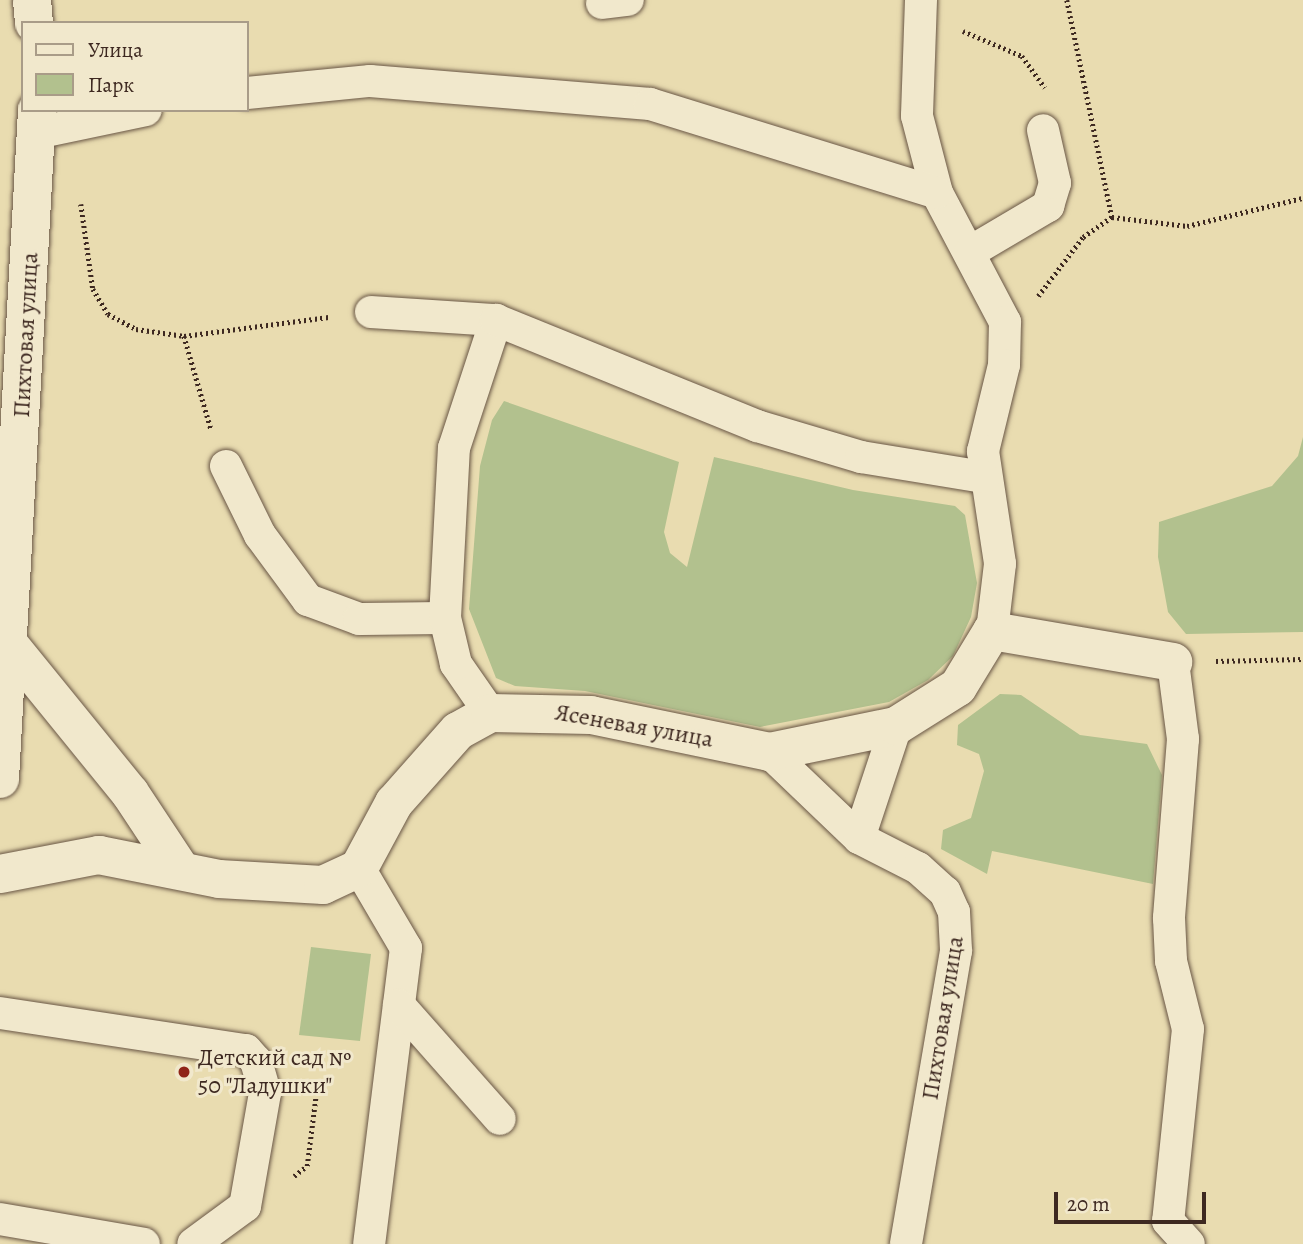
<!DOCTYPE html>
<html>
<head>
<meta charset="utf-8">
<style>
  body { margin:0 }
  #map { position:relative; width:1303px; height:1244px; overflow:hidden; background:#e9dcb0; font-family:Alegreya,serif }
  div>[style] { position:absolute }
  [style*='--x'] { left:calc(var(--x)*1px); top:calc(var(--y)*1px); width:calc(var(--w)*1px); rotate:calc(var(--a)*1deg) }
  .green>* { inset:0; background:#b2c18e }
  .path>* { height:4.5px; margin-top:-2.25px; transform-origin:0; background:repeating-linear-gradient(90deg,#3e2921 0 2px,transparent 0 5.5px) }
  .roads { filter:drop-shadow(0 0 2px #695645) drop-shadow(0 0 2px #695645) }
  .service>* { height:32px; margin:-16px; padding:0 16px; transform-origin:16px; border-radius:16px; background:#f1e8cc }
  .minor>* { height:38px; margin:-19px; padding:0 19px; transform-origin:19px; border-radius:19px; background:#f1e8cc }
  .dots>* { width:19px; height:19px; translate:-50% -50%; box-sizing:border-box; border:4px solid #f1e8cc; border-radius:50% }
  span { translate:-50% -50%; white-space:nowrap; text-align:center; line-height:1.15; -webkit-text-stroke:6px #f1e8cc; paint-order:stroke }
  .street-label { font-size:24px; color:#3e2921 }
  .poi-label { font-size:24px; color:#3e2921 }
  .left { translate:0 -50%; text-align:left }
  .legend { position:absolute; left:21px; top:21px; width:228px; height:91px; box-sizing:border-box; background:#f1e8cc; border:2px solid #a99c88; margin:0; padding:9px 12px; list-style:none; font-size:21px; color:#3e2921 }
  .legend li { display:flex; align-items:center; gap:14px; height:35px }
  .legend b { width:35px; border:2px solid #a99c88 }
  .scale { position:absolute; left:1054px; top:1192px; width:152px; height:32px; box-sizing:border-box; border:4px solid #3e2921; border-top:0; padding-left:9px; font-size:21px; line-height:24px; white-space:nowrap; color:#3e2921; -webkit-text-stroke:5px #f1e8cc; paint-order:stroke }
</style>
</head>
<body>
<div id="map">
  <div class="green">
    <i style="clip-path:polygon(504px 401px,679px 462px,664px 532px,670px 553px,687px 567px,714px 457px,853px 490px,955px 506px,965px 515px,977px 583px,971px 617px,953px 656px,928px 680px,889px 702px,760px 727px,585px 691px,515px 686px,496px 678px,469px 609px,480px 466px,492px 420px)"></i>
    <i style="clip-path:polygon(1303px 437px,1303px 632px,1186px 634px,1168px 612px,1158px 557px,1159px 522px,1272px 486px,1298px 456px)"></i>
    <i style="clip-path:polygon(1000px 694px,1021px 695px,1080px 735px,1147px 744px,1162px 775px,1153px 884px,992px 851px,987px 874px,941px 849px,943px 830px,971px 818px,984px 771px,979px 754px,957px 745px,958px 725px)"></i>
    <i style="clip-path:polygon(311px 947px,371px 954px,360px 1041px,299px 1035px)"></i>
  </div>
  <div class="path">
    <i style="--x:1067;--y:0;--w:222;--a:78.3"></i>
    <i style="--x:963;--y:31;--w:64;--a:23"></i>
    <i style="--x:1022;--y:56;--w:39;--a:54"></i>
    <i style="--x:81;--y:204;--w:86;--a:82"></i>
    <i style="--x:93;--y:289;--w:29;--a:59"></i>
    <i style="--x:108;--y:314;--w:32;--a:28"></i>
    <i style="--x:136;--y:329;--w:49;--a:8.3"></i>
    <i style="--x:184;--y:336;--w:146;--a:-7.5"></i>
    <i style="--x:1038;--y:296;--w:74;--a:-52.7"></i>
    <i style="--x:1083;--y:237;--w:35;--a:-35"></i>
    <i style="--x:1112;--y:217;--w:76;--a:6.8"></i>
    <i style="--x:1187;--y:226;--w:119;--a:-13.6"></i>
    <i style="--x:184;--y:336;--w:97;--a:73.8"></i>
    <i style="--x:1216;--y:661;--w:87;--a:-1.3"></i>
    <i style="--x:294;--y:1176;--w:16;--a:-38"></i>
    <i style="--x:307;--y:1166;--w:80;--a:-82.8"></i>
  </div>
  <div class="roads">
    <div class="service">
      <i style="--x:921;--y:0;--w:116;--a:92"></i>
      <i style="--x:917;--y:116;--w:80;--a:75.4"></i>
      <i style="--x:937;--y:193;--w:146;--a:62.2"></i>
      <i style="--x:1005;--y:322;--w:43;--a:91.3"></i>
      <i style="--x:1004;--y:365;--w:89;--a:103.7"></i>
      <i style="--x:983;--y:451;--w:114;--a:81.4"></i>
      <i style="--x:1000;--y:564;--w:67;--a:96.8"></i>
      <i style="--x:602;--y:3;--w:26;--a:-7"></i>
      <i style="--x:247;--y:93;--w:124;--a:-5.6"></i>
      <i style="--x:370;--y:81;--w:281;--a:4.7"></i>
      <i style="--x:650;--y:104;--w:300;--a:17.2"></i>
      <i style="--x:36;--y:133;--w:112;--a:-11.8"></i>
      <i style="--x:970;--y:252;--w:91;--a:-30.5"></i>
      <i style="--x:1048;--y:206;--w:24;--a:-73"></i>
      <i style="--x:1055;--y:183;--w:54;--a:-102.8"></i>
      <i style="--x:371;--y:312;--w:125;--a:3.7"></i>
      <i style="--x:226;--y:466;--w:77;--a:63.8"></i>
      <i style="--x:260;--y:535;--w:81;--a:53.6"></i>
      <i style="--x:308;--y:600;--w:54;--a:20.4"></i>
      <i style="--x:359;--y:619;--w:86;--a:-0.7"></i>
      <i style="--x:1173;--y:662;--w:78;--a:82.6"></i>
      <i style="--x:1183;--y:739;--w:180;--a:94.5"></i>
      <i style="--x:1169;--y:918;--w:43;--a:87.3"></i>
      <i style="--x:1171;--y:961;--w:70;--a:76"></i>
      <i style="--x:1188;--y:1029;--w:193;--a:95.9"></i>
      <i style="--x:1168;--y:1221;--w:31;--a:48"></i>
      <i style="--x:490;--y:713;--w:60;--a:-124.8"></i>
      <i style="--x:456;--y:664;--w:47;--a:-103.4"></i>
      <i style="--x:445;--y:618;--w:170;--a:-87"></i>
      <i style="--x:454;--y:448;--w:135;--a:-71.8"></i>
      <i style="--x:496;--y:320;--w:282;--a:22.1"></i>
      <i style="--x:757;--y:426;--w:109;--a:16.6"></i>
      <i style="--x:861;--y:457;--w:124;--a:9.3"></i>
      <i style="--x:769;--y:752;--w:124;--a:43.7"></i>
      <i style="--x:859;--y:838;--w:66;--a:27"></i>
      <i style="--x:918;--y:868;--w:36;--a:42"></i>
      <i style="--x:945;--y:892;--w:22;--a:66"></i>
      <i style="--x:954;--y:912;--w:39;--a:87"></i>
      <i style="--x:956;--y:951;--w:297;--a:99.7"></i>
      <i style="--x:859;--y:838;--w:118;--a:-71.7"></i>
      <i style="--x:359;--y:868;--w:93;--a:59.6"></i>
      <i style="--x:406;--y:948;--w:298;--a:97.1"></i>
      <i style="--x:399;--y:1005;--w:152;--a:48.5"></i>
      <i style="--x:0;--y:1013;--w:249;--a:8.6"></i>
      <i style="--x:246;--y:1050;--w:15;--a:48"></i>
      <i style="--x:256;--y:1061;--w:33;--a:74"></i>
      <i style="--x:265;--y:1093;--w:115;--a:100"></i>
      <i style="--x:245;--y:1206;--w:64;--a:143.8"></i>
      <i style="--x:0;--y:1219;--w:146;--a:9.8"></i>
    </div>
    <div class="minor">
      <i style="--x:32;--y:0;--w:23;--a:85"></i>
      <i style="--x:8;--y:643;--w:193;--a:50.9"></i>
      <i style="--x:130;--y:793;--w:92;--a:56.5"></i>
      <i style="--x:0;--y:779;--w:670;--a:-86.83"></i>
      <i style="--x:0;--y:874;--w:101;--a:-10.9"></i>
      <i style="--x:99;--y:855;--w:122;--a:11.3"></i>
      <i style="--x:219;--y:879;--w:104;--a:3.3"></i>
      <i style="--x:323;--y:885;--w:40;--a:-25"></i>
      <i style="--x:359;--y:868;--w:74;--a:-61.7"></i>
      <i style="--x:394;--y:803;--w:96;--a:-48.4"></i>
      <i style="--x:458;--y:731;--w:37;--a:-29"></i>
      <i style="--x:490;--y:713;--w:101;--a:1.1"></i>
      <i style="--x:591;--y:715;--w:182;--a:11.7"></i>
      <i style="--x:769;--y:752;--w:130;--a:-11.6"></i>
      <i style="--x:896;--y:726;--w:73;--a:-32.2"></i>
      <i style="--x:958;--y:687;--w:66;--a:-58.7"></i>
      <i style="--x:992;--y:631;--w:184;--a:9.7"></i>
    </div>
  </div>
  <div class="dots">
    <i style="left:184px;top:1072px;background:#8f2418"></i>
  </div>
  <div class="street-label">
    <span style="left:26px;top:335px;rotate:-87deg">Пихтовая улица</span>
    <span style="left:634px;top:726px;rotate:10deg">Ясеневая улица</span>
    <span style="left:943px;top:1018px;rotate:-81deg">Пихтовая улица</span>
  </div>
  <div class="poi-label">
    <span class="left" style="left:198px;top:1072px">Детский сад №<br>50 "Ладушки"</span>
  </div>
  <ul class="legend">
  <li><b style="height:9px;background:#f1e8cc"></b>Улица</li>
  <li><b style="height:19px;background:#b2c18e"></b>Парк</li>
  </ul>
  <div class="scale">20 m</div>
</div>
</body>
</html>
